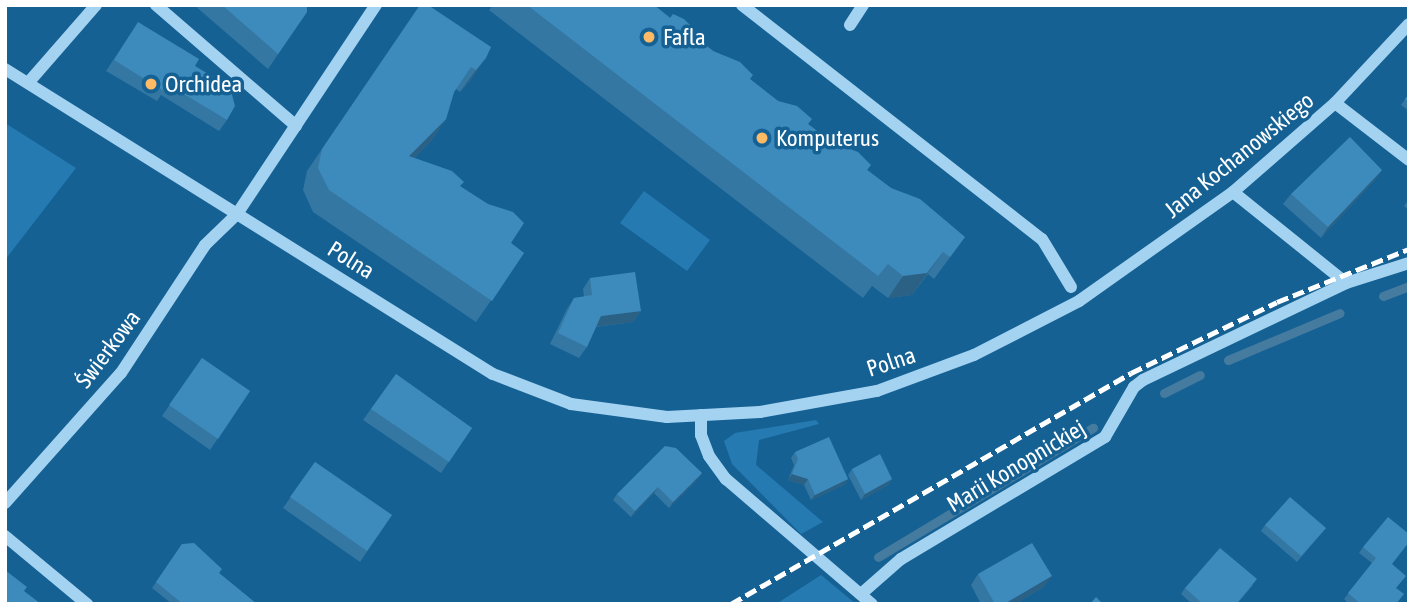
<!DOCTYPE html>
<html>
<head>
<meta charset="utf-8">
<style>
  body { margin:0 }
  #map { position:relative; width:1414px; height:609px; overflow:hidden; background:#156194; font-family:"Asap Condensed",sans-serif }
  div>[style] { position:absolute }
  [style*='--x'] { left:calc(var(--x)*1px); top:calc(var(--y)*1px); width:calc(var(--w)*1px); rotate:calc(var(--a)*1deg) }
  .green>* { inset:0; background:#247ab1 }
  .stream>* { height:9px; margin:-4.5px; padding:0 4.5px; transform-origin:4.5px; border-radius:4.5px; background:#457b9f }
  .minor>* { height:12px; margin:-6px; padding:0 6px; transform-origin:6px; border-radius:6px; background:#a4d3f1 }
  .rail>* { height:5px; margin-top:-2.5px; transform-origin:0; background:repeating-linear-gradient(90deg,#fff 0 12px,transparent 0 17px) }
  .wall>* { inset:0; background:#3477a2 }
  .shaded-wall>* { inset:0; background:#2b6184 }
  .building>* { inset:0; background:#3d8abc }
  .dots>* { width:19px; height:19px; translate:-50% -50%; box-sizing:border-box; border:4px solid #156194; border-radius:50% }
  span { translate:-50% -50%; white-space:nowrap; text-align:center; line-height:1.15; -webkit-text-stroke:7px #156194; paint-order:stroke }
  .poi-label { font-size:23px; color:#fff }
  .left { translate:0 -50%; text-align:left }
  .street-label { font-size:23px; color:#fff }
  .frame { position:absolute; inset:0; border:7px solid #fff; pointer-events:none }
</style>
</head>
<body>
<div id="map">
  <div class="green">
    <i style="clip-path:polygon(5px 123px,76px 168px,5px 260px)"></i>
    <i style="clip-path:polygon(644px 191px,710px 240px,687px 271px,620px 223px)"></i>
    <i style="clip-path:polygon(816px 420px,819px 424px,759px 440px,756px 465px,823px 522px,801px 534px,732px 464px,724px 441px,735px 433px)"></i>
    <i style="clip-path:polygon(821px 575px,856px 604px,776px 604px)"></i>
  </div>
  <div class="stream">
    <i style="--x:1383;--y:296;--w:28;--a:-21"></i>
    <i style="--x:1228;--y:360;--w:121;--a:-22.8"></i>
    <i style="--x:1164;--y:393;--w:40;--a:-26.6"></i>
    <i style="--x:878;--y:557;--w:251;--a:-31"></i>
  </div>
  <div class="minor">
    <i style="--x:156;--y:5;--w:185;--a:40.8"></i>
    <i style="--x:742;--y:5;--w:380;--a:38"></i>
    <i style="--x:1042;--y:239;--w:56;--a:58.9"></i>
    <i style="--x:850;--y:25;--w:24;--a:-57"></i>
    <i style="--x:5;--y:69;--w:575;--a:32.01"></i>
    <i style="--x:493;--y:374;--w:84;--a:21"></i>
    <i style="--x:571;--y:404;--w:97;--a:7.7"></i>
    <i style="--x:667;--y:417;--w:93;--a:-3.1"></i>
    <i style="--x:760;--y:412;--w:119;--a:-10.2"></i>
    <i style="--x:877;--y:391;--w:103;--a:-20.4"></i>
    <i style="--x:974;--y:355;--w:118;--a:-27.2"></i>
    <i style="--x:1079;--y:301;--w:189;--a:-35.3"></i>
    <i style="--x:1233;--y:192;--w:135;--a:-41.1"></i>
    <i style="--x:1335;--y:103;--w:108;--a:-46.9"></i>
    <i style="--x:28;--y:83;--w:103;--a:-48.9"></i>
    <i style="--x:1335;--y:103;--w:93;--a:37.6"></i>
    <i style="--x:1233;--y:192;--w:145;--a:38.8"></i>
    <i style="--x:701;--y:415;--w:20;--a:90"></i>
    <i style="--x:701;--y:435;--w:22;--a:69"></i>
    <i style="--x:709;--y:456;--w:29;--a:54"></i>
    <i style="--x:726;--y:479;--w:192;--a:40.6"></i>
    <i style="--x:5;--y:503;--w:174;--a:-48.3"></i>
    <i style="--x:121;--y:373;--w:153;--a:-56.7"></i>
    <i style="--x:205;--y:245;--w:45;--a:-44.1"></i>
    <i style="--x:237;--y:214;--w:251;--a:-56.4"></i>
    <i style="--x:5;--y:536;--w:107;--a:39.7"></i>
    <i style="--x:861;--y:594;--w:53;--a:-41.2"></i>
    <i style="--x:901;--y:559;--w:238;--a:-30.9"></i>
    <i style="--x:1105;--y:437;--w:58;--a:-59.9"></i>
    <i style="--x:1134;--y:387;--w:11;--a:-38"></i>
    <i style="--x:1143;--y:380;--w:225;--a:-25.5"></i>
    <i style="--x:1346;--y:283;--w:66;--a:-17.6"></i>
  </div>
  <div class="rail">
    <i style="--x:731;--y:604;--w:462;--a:-30"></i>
    <i style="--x:1131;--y:373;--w:162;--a:-25.9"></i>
    <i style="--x:1277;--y:302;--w:142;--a:-21.9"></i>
  </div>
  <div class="wall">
    <i style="clip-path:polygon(194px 5px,307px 5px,307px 12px,268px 69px)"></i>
    <i style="clip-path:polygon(420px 5px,491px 47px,471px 80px,460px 92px,456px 89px,454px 92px,446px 119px,431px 141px,414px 158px,461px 187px,511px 243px,524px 253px,476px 322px,313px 212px,303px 190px,307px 171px)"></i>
    <i style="clip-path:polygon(493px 5px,654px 5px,891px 188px,965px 237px,934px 279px,928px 274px,912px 295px,888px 298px,872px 286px,863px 298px,489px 10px)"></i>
    <i style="clip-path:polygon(131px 33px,195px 66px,227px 120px,219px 131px,161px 95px,157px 101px,106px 71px)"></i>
    <i style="clip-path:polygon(1409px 94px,1409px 111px,1401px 105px)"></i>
    <i style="clip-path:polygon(1382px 170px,1374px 181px,1321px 238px,1283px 204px,1291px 194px)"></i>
    <i style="clip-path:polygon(1409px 199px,1409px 210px,1404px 206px)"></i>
    <i style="clip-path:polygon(590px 278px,641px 311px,633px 322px,596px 327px,587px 347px,579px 358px,550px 344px,567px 309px,574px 298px,584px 297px,583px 289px)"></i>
    <i style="clip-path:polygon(202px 358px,250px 391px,210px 450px,162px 416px)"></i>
    <i style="clip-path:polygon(396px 374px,472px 428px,441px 473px,363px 420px)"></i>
    <i style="clip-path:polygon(795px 452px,848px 479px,844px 485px,811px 500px,804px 485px,788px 480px,794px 465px,791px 458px)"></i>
    <i style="clip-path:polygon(315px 462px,392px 515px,360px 562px,283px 508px)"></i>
    <i style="clip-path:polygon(852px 469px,892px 479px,888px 485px,861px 500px,848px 475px)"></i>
    <i style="clip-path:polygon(702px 473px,698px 479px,669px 508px,654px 493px,631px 517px,613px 500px,617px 494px)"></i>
    <i style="clip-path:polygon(1265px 525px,1326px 528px,1297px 562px,1261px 531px)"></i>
    <i style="clip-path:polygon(182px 544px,219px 573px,257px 604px,172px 604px,152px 588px)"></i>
    <i style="clip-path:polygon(1363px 547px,1392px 564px,1396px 588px,1396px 604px,1349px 604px,1344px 599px,1372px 563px,1359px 553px)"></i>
    <i style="clip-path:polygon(978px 574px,1044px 587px,1015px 604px,981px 604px,971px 585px)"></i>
    <i style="clip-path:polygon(1253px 585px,1237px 604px,1192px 604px,1181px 594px,1185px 588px)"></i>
  </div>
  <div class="shaded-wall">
    <i style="clip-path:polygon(486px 58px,471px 80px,460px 92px,476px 70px)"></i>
    <i style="clip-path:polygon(446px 119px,431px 141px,394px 178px,409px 156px)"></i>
    <i style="clip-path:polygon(1382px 170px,1374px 181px,1321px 238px,1328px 227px)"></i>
    <i style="clip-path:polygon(943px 252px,912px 295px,888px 298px,903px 276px)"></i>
    <i style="clip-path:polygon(641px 311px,633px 322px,593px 327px,601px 316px)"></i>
    <i style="clip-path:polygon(702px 473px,698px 479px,669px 508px,673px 502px)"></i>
    <i style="clip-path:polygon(792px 474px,808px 479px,804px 485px,788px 480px)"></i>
    <i style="clip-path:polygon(848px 479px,844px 485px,811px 500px,815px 495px)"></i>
    <i style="clip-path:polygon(892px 479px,888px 485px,861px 500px,865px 494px)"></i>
    <i style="clip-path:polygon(658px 487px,654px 493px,631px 517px,635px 511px)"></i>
    <i style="clip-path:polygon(1052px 576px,1044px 587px,1015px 604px,1004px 604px)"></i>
  </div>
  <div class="building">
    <i style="clip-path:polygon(222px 5px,307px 5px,307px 12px,278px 54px)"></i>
    <i style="clip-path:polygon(420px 5px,428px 5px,491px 47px,486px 58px,476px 70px,471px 67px,454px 92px,446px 119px,409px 156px,452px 171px,464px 182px,460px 186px,488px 204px,513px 212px,524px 223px,511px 243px,524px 253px,492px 301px,329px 190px,318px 168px,322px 149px)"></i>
    <i style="clip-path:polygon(527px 5px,654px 5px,670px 18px,673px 14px,684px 19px,695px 30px,691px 34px,713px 51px,740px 62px,753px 75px,750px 79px,778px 101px,797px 106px,812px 119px,808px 124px,832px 142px,858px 152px,871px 165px,867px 170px,891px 188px,920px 199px,965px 237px,950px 257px,943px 252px,927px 273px,903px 276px,888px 264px,878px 276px)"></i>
    <i style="clip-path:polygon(138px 22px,199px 59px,195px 66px,230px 87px,235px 106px,227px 120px,169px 85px,164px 91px,114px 60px)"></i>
    <i style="clip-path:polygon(1409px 94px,1409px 103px,1405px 99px)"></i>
    <i style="clip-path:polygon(1350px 137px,1382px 170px,1328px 227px,1291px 194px)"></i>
    <i style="clip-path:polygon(635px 272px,641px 311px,601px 316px,587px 347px,558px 333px,574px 298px,592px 295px,590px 278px)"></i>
    <i style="clip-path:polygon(202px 358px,250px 391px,218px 439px,169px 405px)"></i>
    <i style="clip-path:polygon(396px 374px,472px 428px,449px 462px,371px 409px)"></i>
    <i style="clip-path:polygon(829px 437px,848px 479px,815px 495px,808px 479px,792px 474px,798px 459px,795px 452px)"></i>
    <i style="clip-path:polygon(665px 446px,676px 448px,702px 473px,673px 502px,658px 487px,635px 511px,617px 494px)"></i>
    <i style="clip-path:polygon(880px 454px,892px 479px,865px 494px,852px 469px)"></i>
    <i style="clip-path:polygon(315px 462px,392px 515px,367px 551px,290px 497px)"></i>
    <i style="clip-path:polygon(1290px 497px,1326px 528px,1301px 556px,1265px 525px)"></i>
    <i style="clip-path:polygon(1388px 517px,1409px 534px,1409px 542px,1392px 564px,1406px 576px,1396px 588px,1404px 594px,1396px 604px,1361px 604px,1348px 593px,1376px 558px,1363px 547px)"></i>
    <i style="clip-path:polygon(194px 543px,222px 569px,219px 573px,257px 604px,183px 604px,156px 582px,182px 544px)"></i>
    <i style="clip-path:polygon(1032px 543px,1052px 576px,1004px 604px,995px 604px,978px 574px)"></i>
    <i style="clip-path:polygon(1220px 548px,1257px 579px,1236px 604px,1203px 604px,1185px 588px)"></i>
    <i style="clip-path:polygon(5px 570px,27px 587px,24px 591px,41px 604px,5px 604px)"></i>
    <i style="clip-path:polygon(1096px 597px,1103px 604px,1090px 604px)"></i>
  </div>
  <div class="dots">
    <i style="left:649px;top:37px;background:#ffba65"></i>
    <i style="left:151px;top:84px;background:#ffba65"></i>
    <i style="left:762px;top:138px;background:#ffba65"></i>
  </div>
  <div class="poi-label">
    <span class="left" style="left:663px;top:37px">Fafla</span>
    <span class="left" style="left:165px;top:84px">Orchidea</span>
    <span class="left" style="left:776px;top:138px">Komputerus</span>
  </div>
  <div class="street-label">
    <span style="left:1239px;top:155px;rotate:-39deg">Jana Kochanowskiego</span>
    <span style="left:351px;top:260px;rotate:32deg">Polna</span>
    <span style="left:108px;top:349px;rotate:-53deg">Świerkowa</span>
    <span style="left:891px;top:362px;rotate:-18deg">Polna</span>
    <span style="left:1016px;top:466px;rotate:-31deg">Marii Konopnickiej</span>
  </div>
  <div class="frame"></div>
</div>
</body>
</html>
